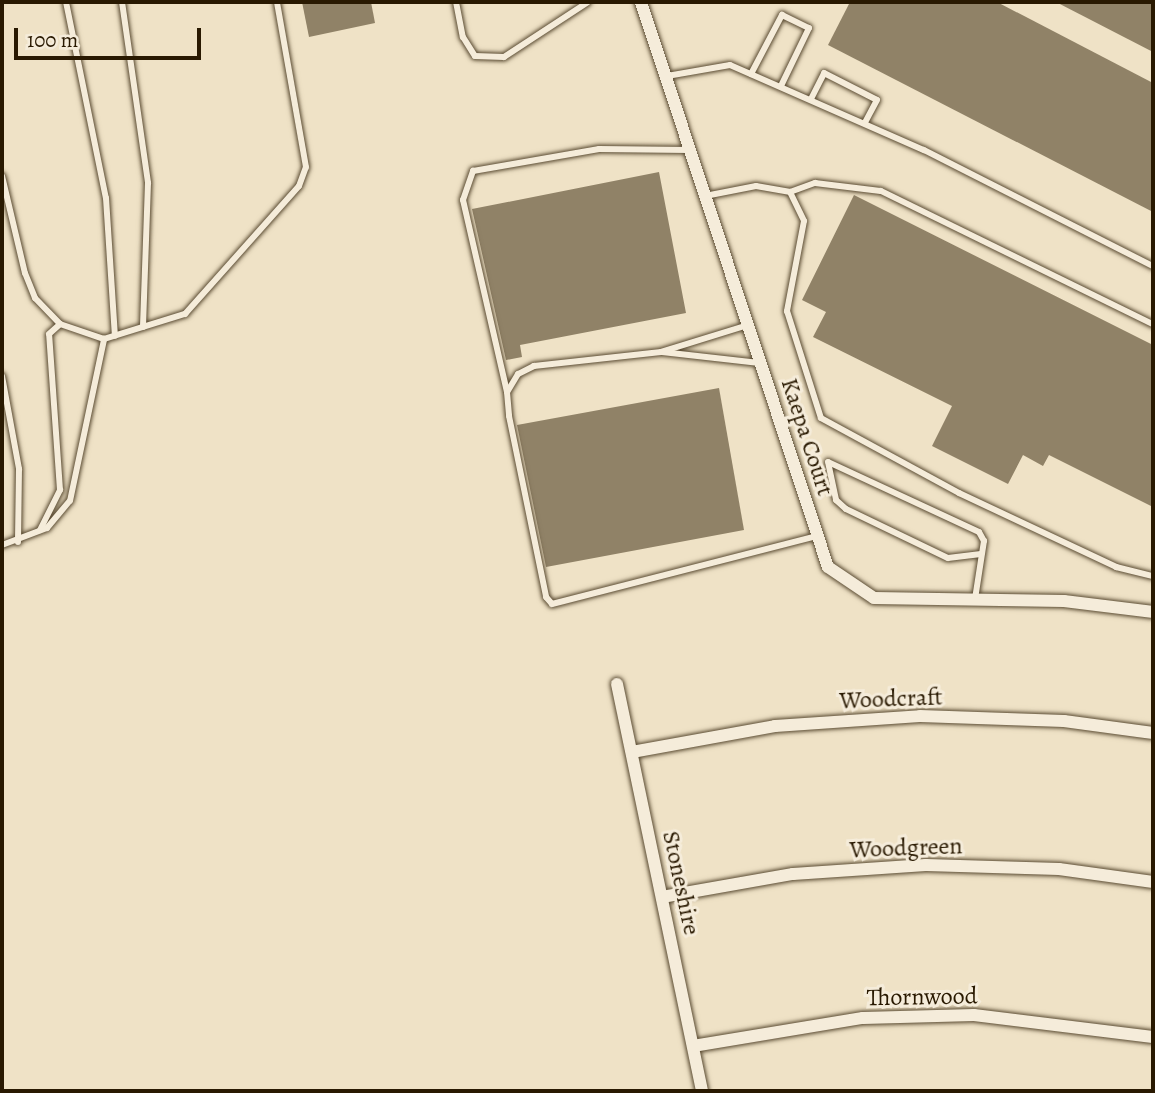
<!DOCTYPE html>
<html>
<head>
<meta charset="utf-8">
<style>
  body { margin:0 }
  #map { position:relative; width:1155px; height:1093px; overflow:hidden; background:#efe2c6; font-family:Alegreya,serif }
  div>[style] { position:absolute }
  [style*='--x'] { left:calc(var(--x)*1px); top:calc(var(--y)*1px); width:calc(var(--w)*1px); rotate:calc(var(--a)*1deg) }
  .building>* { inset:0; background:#908267 }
  .roads { filter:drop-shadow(0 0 2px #5a4b32) drop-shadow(0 0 2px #5a4b32) }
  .lane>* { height:6px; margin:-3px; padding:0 3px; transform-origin:3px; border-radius:3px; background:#f5ecda }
  .street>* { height:12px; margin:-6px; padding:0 6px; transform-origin:6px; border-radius:6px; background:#f5ecda }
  span { translate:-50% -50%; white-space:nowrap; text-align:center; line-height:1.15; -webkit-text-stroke:6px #f5ecda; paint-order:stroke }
  .street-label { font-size:24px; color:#291901 }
  .frame { position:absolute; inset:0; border:4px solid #291901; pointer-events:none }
  .scale { position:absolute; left:14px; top:28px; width:187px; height:32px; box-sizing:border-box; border:4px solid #291901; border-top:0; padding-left:9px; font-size:21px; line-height:24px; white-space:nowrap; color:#291901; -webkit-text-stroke:5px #f5ecda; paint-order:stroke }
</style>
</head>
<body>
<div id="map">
  <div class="building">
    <i style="clip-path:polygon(302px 2px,371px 2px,375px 23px,309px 37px)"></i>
    <i style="clip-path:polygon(850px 2px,997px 2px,1153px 83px,1153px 212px,828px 45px)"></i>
    <i style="clip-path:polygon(1056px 2px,1153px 2px,1153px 52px)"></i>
    <i style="clip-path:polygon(659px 172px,686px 313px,520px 345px,522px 357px,506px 360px,472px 209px)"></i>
    <i style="clip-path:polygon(854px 195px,1153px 345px,1153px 507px,1049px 455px,1043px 466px,1023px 455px,1008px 484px,932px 446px,952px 406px,813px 337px,826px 312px,802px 300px)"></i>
    <i style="clip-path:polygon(719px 388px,744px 530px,546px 567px,517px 425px)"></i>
  </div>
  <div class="roads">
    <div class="lane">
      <i style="--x:66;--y:2;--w:200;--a:78.5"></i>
      <i style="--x:106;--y:198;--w:138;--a:86.3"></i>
      <i style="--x:122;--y:2;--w:183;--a:81.8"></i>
      <i style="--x:148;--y:183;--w:144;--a:92"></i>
      <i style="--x:456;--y:2;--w:36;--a:79"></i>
      <i style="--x:463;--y:37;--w:22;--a:58"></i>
      <i style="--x:475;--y:56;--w:29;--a:2"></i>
      <i style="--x:504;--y:57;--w:100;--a:-33.2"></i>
      <i style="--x:751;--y:74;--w:67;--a:-62.3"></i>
      <i style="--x:782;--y:15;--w:30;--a:26"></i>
      <i style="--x:809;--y:28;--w:64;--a:115.8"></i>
      <i style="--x:667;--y:76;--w:64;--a:-9.9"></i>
      <i style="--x:730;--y:65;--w:212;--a:23.7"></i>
      <i style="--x:924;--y:150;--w:257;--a:26.9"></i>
      <i style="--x:811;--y:99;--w:29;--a:-63"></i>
      <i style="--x:824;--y:73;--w:59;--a:27"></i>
      <i style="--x:877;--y:100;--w:26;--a:118"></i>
      <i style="--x:2;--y:176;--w:100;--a:76.7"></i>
      <i style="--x:25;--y:273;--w:27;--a:68"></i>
      <i style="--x:35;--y:298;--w:36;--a:46"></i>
      <i style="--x:60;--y:324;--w:46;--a:18.8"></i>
      <i style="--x:104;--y:339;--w:85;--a:-17.2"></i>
      <i style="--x:185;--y:314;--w:171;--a:-48.3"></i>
      <i style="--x:299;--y:186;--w:20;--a:-70"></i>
      <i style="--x:306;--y:167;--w:168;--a:-100"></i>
      <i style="--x:790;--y:192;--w:27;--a:-20"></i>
      <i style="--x:815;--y:183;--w:66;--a:6.9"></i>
      <i style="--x:881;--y:191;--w:303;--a:26.1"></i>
      <i style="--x:705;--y:196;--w:52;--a:-11.1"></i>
      <i style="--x:756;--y:186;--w:35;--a:10"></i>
      <i style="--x:790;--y:192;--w:32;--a:64"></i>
      <i style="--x:804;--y:221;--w:92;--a:100.7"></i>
      <i style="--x:787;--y:311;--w:112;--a:72.4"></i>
      <i style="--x:821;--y:418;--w:157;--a:28.5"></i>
      <i style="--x:959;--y:493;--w:174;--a:25.2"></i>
      <i style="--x:1116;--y:567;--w:38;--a:14"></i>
      <i style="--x:748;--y:325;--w:91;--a:162.8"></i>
      <i style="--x:661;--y:352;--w:128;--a:173.7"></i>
      <i style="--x:534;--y:366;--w:18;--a:153"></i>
      <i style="--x:518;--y:374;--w:21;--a:121"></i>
      <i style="--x:507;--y:392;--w:24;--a:85"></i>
      <i style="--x:509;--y:416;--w:185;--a:78.4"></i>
      <i style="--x:546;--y:597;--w:9;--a:49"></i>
      <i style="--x:552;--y:604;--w:274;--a:-14.4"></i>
      <i style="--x:662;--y:352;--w:98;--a:6.5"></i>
      <i style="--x:2;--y:376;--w:95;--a:79.6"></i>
      <i style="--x:19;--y:469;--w:73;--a:90.8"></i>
      <i style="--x:507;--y:392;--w:197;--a:-102.9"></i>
      <i style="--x:463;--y:200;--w:31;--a:-71"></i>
      <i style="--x:473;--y:171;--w:128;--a:-9.9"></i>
      <i style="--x:599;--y:149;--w:90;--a:0.6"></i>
      <i style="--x:40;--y:530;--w:45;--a:-63.4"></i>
      <i style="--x:60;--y:490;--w:156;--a:-94"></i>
      <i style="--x:49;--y:334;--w:15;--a:-42"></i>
      <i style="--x:2;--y:545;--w:48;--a:-20.7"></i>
      <i style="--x:47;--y:528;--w:35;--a:-50"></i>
      <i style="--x:70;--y:501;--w:166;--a:-78.1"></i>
      <i style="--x:975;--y:599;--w:59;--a:-81.2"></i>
      <i style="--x:984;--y:541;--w:10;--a:-119"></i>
      <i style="--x:979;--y:532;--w:166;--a:-155.1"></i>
      <i style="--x:828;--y:462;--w:39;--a:78"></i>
      <i style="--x:836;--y:500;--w:13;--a:42"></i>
      <i style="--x:846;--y:509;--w:113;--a:25.7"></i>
      <i style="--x:948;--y:558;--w:33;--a:-7"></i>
    </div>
    <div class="street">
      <i style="--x:641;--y:2;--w:595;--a:71.69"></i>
      <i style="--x:828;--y:567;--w:55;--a:34"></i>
      <i style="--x:874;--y:598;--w:190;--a:0.9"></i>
      <i style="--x:1064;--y:601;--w:90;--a:7"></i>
      <i style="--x:617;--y:684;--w:416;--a:78.2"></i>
      <i style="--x:632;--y:752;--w:145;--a:-10.3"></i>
      <i style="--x:775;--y:726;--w:145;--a:-3.9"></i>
      <i style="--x:920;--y:716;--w:144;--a:2"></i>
      <i style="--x:1064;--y:721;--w:90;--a:7.7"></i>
      <i style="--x:662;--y:897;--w:133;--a:-10"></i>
      <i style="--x:793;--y:874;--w:133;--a:-3.9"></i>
      <i style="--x:926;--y:865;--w:133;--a:1.7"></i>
      <i style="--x:1059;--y:869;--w:95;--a:7.9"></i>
      <i style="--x:693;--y:1046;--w:172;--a:-9.4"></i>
      <i style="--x:863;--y:1018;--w:111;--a:-1.5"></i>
      <i style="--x:974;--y:1015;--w:180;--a:7"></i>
    </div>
  </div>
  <div class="street-label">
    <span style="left:807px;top:437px;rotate:72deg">Kaepa Court</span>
    <span style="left:891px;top:699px;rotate:-2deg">Woodcraft</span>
    <span style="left:906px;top:848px;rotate:-2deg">Woodgreen</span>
    <span style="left:681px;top:883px;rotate:78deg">Stoneshire</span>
    <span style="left:922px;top:997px;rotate:-1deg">Thornwood</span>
  </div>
  <div class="frame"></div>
  <div class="scale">100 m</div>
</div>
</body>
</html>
